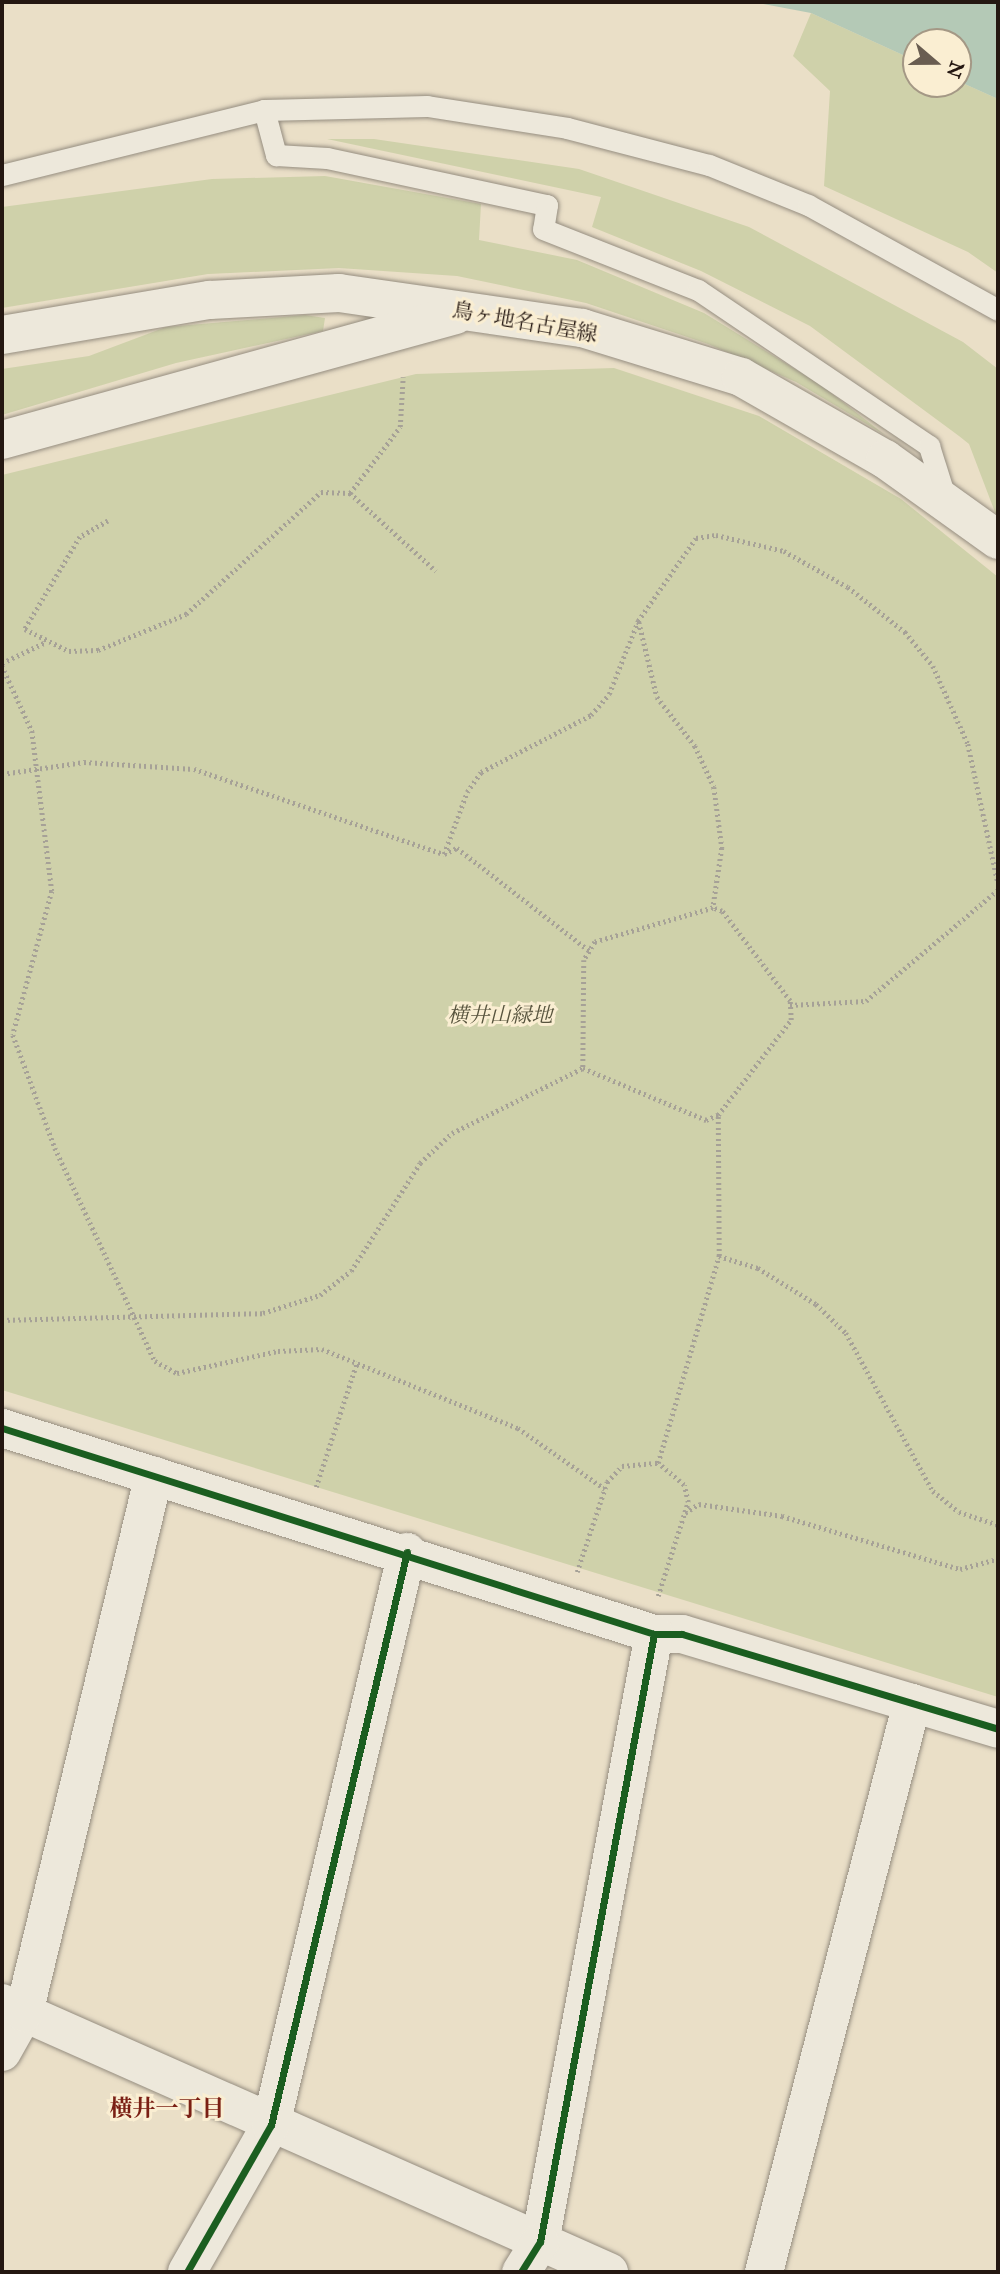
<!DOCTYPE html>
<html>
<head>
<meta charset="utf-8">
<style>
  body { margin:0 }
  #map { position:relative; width:1000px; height:2274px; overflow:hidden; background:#eadfc7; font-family:"IM FELL Great Primer","Noto Serif JP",serif }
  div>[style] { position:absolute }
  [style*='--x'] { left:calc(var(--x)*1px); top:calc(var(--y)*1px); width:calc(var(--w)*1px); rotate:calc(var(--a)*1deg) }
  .green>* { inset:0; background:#cfd1aa }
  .water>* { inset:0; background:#b4c9b6 }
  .path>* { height:4.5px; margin-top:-2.25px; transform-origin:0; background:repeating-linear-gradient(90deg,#a6a197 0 2px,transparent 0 5.5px) }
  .roads { filter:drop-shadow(0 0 2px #958d80) drop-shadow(0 0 2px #958d80) }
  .service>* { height:21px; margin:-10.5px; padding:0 10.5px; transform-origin:10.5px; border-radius:10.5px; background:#ede8db }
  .minor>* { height:38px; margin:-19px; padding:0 19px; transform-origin:19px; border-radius:19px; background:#ede8db }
  .tertiary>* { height:38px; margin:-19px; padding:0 19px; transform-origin:19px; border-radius:19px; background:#ede8db }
  .secondary>* { height:38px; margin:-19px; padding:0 19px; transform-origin:19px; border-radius:19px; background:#ede8db }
  .cycleway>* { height:7px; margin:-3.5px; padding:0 3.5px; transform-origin:3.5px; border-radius:3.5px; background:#1b5e20 }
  span { translate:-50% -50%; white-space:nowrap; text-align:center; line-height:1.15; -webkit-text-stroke:6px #faeed2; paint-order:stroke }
  .street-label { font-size:21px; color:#241711 }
  .park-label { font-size:21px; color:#58543e; font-style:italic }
  .neighbourhood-label { font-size:23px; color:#7a1f14; font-weight:700 }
  .frame { position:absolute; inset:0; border:4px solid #241711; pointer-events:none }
  .north { position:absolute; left:902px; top:28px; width:70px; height:70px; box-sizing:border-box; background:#faeed2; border:2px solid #a49885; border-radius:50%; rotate:110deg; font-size:19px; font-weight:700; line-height:28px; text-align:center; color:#241711 }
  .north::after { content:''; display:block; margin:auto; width:24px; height:32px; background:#695d51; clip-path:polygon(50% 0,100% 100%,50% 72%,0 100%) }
</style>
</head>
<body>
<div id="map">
  <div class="green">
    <i style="clip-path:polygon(811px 13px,916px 61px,916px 84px,958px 81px,998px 99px,998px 273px,968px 252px,824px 186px,830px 91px,793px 56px)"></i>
    <i style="clip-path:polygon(327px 139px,374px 139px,579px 169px,749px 227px,963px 342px,998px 369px,998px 520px,969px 444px,959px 436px,810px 326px,701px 271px,592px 227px,601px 197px)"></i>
    <i style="clip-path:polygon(325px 176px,481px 204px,479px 240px,577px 260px,704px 313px,821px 385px,885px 435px,796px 382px,708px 344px,586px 303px,457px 276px,339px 268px,208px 274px,2px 308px,2px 207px,212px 179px)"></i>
    <i style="clip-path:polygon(305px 315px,325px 318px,323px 331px,176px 363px,2px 415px,2px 369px,89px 356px,166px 327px)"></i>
    <i style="clip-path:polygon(614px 368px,759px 416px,901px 499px,998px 577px,998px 1697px,2px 1390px,2px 475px,416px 374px)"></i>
  </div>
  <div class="water">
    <i style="clip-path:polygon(753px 2px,998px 2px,998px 99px,958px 81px,958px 42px,916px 42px,916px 61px,811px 13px)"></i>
  </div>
  <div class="path">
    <i style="--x:350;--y:493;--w:83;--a:-52.9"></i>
    <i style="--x:400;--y:427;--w:50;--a:-86.6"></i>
    <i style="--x:108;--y:521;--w:32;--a:150"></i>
    <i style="--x:80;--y:537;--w:107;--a:120.9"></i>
    <i style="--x:25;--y:629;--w:49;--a:26.6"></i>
    <i style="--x:69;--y:651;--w:29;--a:-2"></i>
    <i style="--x:98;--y:650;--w:95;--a:-22.2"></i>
    <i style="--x:186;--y:614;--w:182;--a:-42.1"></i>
    <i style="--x:321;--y:492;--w:29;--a:2"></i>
    <i style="--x:350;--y:493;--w:116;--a:42.2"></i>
    <i style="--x:639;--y:622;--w:77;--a:76.5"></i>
    <i style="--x:657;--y:697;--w:62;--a:52.2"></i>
    <i style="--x:695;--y:746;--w:45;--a:65.1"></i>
    <i style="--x:714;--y:787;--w:62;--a:82.5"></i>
    <i style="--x:722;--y:848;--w:61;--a:98.5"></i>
    <i style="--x:2;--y:663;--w:49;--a:-25.5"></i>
    <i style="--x:2;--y:666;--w:72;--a:65.2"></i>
    <i style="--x:32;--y:731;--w:161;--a:82.9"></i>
    <i style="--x:52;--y:891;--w:149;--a:105.2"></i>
    <i style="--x:13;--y:1035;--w:121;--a:69.6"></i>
    <i style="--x:55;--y:1148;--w:235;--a:64.9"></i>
    <i style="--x:155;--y:1361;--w:25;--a:29"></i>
    <i style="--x:177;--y:1373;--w:103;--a:-12.3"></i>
    <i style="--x:278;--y:1351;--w:44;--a:-2.6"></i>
    <i style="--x:322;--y:1349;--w:211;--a:22"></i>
    <i style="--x:518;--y:1428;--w:106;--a:35"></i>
    <i style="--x:2;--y:774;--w:83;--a:-8.3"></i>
    <i style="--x:84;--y:762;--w:110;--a:3.6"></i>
    <i style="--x:194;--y:769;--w:264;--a:18.8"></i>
    <i style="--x:444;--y:854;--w:14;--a:-25"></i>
    <i style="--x:457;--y:848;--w:168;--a:37.8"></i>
    <i style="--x:444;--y:854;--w:66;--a:-69.6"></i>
    <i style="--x:467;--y:792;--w:24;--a:-55"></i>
    <i style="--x:481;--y:772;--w:124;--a:-27.4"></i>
    <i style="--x:591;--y:715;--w:28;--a:-49"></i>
    <i style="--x:609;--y:694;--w:79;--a:-68.3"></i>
    <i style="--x:638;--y:621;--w:101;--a:-55.1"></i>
    <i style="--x:696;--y:538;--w:20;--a:-9"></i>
    <i style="--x:716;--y:535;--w:70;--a:13.2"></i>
    <i style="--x:784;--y:551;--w:73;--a:29.4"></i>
    <i style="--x:848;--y:587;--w:73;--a:38.3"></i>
    <i style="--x:905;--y:632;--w:44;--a:50.5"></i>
    <i style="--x:933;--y:666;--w:85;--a:65.8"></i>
    <i style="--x:968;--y:744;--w:142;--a:77.8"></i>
    <i style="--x:790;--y:1005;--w:76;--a:-3"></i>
    <i style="--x:866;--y:1001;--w:172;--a:-40.1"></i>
    <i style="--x:719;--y:1256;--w:41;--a:17.1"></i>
    <i style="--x:758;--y:1268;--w:68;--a:31.8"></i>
    <i style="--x:816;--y:1304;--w:42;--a:44"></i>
    <i style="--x:846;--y:1333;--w:180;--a:61.2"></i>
    <i style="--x:933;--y:1491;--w:33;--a:39"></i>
    <i style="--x:959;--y:1512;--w:41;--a:18.4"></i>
    <i style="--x:2;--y:1320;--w:261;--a:-1.5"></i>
    <i style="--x:263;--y:1313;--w:60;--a:-17.5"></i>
    <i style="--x:320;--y:1295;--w:39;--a:-38"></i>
    <i style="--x:351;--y:1271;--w:128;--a:-57.4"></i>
    <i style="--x:420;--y:1163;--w:44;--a:-43.2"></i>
    <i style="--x:452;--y:1133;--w:146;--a:-26.4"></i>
    <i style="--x:316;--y:1487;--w:132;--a:-71.8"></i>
    <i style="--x:685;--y:1513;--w:17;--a:-33"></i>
    <i style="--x:699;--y:1504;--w:84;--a:8.2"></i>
    <i style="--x:782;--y:1516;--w:186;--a:16.6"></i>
    <i style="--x:960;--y:1569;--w:39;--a:-15"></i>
    <i style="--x:577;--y:1572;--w:95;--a:-71.6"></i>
    <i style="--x:607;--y:1482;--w:22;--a:-47"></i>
    <i style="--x:622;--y:1466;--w:36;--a:-5"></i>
    <i style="--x:658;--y:1596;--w:99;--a:-72.3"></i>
    <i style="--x:688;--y:1502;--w:17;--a:-103"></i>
    <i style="--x:684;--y:1485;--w:34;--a:-140"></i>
    <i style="--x:658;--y:1463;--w:216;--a:-73.6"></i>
    <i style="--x:719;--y:1256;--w:141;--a:-90.4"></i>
    <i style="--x:718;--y:1115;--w:120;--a:-52.5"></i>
    <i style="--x:791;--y:1020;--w:19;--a:-93"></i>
    <i style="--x:790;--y:1001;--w:113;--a:-127.1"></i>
    <i style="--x:722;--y:911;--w:9;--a:-162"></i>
    <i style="--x:713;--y:908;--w:123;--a:163.9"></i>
    <i style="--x:595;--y:942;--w:21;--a:121"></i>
    <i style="--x:584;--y:960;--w:108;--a:90.5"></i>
    <i style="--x:583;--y:1068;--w:134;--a:22.9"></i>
    <i style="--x:706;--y:1120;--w:13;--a:-23"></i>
  </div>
  <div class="roads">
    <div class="service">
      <i style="--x:264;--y:110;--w:47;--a:75.1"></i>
      <i style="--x:276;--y:155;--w:51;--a:3.4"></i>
      <i style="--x:327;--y:158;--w:225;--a:12.1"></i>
      <i style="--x:547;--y:205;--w:24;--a:99"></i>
      <i style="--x:543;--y:229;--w:167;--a:21.5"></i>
      <i style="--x:698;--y:290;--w:279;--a:34"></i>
      <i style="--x:929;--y:446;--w:57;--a:72.5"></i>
      <i style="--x:2;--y:175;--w:270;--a:-13.9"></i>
      <i style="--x:264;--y:110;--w:163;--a:-1.4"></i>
      <i style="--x:427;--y:106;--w:142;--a:8.9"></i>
      <i style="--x:567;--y:128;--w:147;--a:14.6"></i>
      <i style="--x:709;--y:165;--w:107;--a:22"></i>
      <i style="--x:808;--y:205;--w:217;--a:28.9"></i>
    </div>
    <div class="minor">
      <i style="--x:654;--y:1634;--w:28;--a:0"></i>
      <i style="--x:682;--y:1634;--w:330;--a:16.7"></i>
      <i style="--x:2;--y:2003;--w:664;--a:23.9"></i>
      <i style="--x:2;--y:2052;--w:45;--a:-60.6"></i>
      <i style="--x:24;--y:2013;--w:553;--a:-76.42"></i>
      <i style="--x:187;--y:2272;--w:169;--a:-60.3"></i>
      <i style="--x:271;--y:2125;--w:589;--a:-76.65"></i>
      <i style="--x:764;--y:2272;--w:588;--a:-75.42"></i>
    </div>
    <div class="tertiary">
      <i style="--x:2;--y:1428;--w:684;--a:17.53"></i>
      <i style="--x:654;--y:1634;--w:619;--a:100.62"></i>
      <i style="--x:540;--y:2242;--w:36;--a:122"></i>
    </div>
    <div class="secondary">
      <i style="--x:2;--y:335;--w:211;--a:-9.6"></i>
      <i style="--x:210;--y:300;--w:129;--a:-3.1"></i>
      <i style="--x:339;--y:293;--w:246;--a:8.2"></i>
      <i style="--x:582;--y:328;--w:166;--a:17.1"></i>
      <i style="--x:741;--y:377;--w:166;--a:29.7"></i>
      <i style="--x:885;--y:459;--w:139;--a:35.6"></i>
      <i style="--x:2;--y:440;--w:470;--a:-15.4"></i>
    </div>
  </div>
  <div class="cycleway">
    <i style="--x:2;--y:1428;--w:684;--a:17.53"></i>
    <i style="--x:654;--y:1634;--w:28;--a:0"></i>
    <i style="--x:682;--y:1634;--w:330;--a:16.7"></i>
    <i style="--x:187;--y:2272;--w:169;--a:-60.3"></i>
    <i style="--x:271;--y:2125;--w:589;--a:-76.65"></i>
    <i style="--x:521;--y:2272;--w:36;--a:-58"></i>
    <i style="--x:540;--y:2242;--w:619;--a:-79.38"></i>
  </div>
  <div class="street-label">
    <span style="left:525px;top:322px;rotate:10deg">鳥ヶ地名古屋線</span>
  </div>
  <div class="park-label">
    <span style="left:500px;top:1015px">横井山緑地</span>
  </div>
  <div class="neighbourhood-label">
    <span style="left:167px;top:2108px">横井一丁目</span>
  </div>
  <div class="frame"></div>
  <div class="north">N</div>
</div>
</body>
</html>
